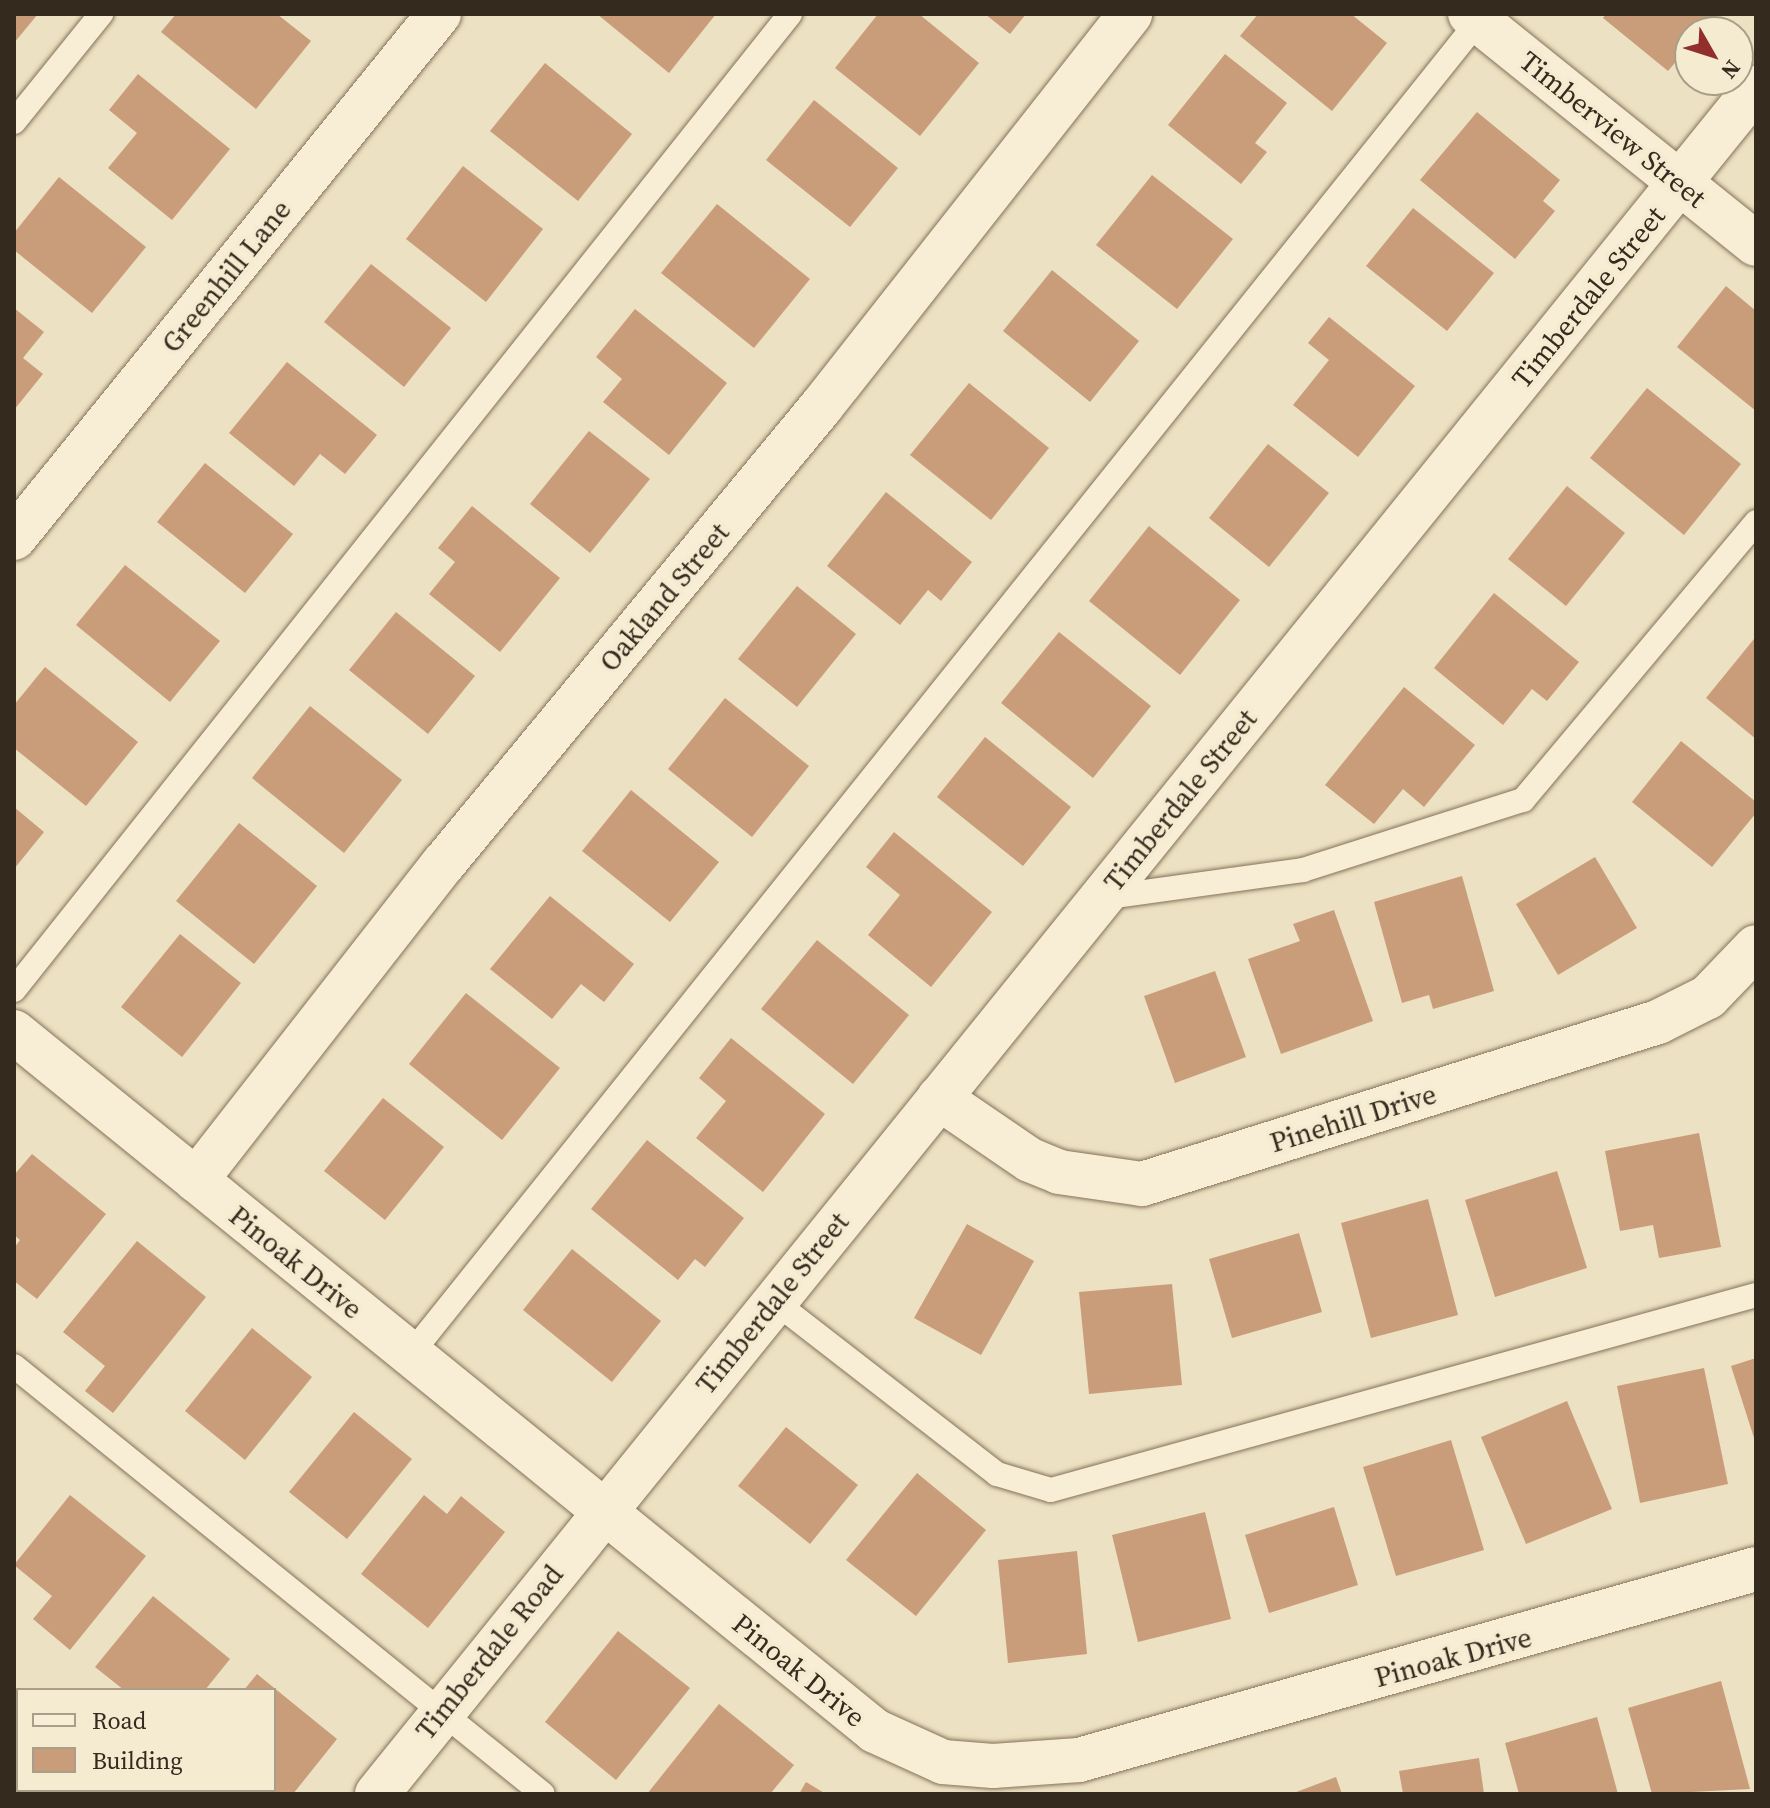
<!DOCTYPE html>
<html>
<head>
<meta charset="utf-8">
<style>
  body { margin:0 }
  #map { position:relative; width:1770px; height:1808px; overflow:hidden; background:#ece1c2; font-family:"Source Serif 4",serif }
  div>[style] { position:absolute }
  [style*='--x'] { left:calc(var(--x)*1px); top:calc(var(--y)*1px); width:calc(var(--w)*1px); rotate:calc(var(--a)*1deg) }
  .building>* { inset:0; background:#c99d79 }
  .roads { filter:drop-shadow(0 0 2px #85725a) drop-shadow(0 0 2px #85725a) }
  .lane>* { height:24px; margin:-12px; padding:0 12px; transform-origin:12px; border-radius:12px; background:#f7eed5 }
  .street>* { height:44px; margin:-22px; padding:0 22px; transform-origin:22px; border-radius:22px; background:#f7eed5 }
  span { translate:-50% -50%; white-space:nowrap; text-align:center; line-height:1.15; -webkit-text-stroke:7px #f4ebd1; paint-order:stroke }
  .street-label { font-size:28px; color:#352a1e }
  .frame { position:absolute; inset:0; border:16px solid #352a1e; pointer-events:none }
  .legend { position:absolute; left:16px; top:1688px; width:260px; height:104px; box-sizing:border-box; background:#f4ebd1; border:2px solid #a89e89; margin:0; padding:10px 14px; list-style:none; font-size:24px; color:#352a1e }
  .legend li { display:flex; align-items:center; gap:16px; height:40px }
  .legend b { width:40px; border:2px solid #a89e89 }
  .north { position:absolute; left:1674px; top:16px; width:80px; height:80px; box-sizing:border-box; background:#f4ebd1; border:2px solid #a89e89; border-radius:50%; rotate:129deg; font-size:22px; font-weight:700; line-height:32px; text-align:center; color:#352a1e }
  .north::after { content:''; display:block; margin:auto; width:28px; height:36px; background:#922f2c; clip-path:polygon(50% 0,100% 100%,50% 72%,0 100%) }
</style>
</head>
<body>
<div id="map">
  <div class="building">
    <i style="clip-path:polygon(14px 14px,38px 14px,14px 43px)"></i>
    <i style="clip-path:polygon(176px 14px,277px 14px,311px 41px,256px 109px,161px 32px)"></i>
    <i style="clip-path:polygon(597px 14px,716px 14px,669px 73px)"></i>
    <i style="clip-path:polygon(878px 14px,919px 14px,979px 63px,920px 136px,835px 68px)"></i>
    <i style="clip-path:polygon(985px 14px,1026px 14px,1010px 34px)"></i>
    <i style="clip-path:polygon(1258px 14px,1351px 14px,1387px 43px,1332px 111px,1240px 36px)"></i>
    <i style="clip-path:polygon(1606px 14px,1715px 14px,1700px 32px,1690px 32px,1690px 45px,1668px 71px,1603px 18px)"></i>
    <i style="clip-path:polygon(1225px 54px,1287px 103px,1255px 143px,1267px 152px,1241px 184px,1168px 125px)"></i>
    <i style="clip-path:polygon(545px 63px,632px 134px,578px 201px,490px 131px)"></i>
    <i style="clip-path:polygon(138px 74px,230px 149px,172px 220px,108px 168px,137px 133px,109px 110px)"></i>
    <i style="clip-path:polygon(814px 100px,898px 168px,850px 227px,766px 160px)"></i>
    <i style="clip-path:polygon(1477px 112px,1560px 180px,1543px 201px,1555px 211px,1515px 259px,1420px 180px)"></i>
    <i style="clip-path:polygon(463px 166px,543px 229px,486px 302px,406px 239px)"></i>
    <i style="clip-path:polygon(1152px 175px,1233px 239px,1177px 309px,1096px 245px)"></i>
    <i style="clip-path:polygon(59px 177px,146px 247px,92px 313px,14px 250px,14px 233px)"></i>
    <i style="clip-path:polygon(717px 204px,810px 279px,754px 348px,661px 273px)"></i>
    <i style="clip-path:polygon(1413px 208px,1494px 273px,1447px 331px,1366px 266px)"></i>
    <i style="clip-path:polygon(371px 264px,451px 328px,404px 387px,324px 322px)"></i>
    <i style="clip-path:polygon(1052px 270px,1139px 341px,1090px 402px,1003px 331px)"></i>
    <i style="clip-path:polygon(1726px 286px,1756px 311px,1756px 411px,1677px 347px)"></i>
    <i style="clip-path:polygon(14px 308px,44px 332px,23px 358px,43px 374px,14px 410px)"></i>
    <i style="clip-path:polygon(635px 309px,727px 383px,669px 455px,603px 402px,622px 379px,596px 357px)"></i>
    <i style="clip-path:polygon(1329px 317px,1415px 386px,1358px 457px,1293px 405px,1329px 360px,1308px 343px)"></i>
    <i style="clip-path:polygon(287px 362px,377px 435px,345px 474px,320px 454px,294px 486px,229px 433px)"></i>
    <i style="clip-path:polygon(969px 383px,1049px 448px,991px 520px,910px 455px)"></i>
    <i style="clip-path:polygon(1647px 388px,1741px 464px,1684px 535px,1590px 458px)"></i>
    <i style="clip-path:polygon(589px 431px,650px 479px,590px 553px,530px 504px)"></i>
    <i style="clip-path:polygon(1268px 444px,1329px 493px,1269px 567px,1209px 518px)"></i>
    <i style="clip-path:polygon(205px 463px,293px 534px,245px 593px,157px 522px)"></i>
    <i style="clip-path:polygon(1567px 486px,1625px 533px,1566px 606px,1508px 559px)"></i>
    <i style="clip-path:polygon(886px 492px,972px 562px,941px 601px,928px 590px,900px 625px,827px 566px)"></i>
    <i style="clip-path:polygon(472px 506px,560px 578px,500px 652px,429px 594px,455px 562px,438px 548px)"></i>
    <i style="clip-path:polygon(1149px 526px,1240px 600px,1180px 675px,1089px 601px)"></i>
    <i style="clip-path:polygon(125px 565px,220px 641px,170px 702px,76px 625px)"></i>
    <i style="clip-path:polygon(797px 586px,856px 634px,797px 707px,738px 659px)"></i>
    <i style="clip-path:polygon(1494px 593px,1579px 662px,1547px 701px,1532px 689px,1503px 725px,1434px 668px)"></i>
    <i style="clip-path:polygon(396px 612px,475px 676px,428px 734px,349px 670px)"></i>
    <i style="clip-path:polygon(1059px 632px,1151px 706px,1093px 778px,1001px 703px)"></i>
    <i style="clip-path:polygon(1754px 639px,1756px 641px,1756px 739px,1706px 698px)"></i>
    <i style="clip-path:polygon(45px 667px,138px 742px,86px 806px,14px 748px,14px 705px)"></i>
    <i style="clip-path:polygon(1404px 687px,1475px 745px,1424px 807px,1403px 789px,1374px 824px,1325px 785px)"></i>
    <i style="clip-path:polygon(725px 698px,809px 766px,752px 837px,668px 769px)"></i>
    <i style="clip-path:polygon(310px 706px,402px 780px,344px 853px,252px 778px)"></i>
    <i style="clip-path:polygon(985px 737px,1071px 807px,1023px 866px,937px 797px)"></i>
    <i style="clip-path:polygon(1681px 741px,1756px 802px,1756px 813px,1712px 867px,1632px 802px)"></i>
    <i style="clip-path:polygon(631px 790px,719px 862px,670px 922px,582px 851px)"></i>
    <i style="clip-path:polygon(14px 807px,44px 832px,14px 869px)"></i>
    <i style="clip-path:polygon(239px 823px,317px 886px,254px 964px,176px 901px)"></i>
    <i style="clip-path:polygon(894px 832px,992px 912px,931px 987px,868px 935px,900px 895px,866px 867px)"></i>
    <i style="clip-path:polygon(1595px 857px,1637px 928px,1558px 975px,1516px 904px)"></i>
    <i style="clip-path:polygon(1462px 876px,1494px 991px,1433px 1009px,1429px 995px,1402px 1003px,1374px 902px)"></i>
    <i style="clip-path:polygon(550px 896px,634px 964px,604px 1002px,581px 984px,552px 1019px,490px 969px)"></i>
    <i style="clip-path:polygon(1334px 910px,1373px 1021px,1281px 1054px,1248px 959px,1300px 941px,1293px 924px)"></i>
    <i style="clip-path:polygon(180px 934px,241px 983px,182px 1057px,121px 1007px)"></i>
    <i style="clip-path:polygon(817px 940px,909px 1015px,853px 1084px,761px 1009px)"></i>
    <i style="clip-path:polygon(1215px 971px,1246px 1057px,1175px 1083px,1144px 996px)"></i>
    <i style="clip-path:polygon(466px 993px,560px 1068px,502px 1140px,409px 1064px)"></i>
    <i style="clip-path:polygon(731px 1038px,825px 1114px,763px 1192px,696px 1138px,726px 1101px,699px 1078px)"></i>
    <i style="clip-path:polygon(383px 1098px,444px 1147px,385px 1220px,324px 1171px)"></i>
    <i style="clip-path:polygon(1699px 1133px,1721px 1247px,1659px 1258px,1653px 1225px,1620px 1231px,1605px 1151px)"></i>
    <i style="clip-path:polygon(647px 1140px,744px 1218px,705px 1267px,695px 1259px,678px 1280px,591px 1209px)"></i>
    <i style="clip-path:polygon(32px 1154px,106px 1214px,37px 1299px,14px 1281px,14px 1248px,20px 1240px,14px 1235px,14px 1175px)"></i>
    <i style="clip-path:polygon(1557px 1171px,1587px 1268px,1495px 1297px,1465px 1200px)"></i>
    <i style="clip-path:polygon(1428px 1199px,1458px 1315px,1371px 1338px,1341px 1223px)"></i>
    <i style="clip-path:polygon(967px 1224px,1034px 1261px,981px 1355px,914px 1318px)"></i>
    <i style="clip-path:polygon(1299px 1233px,1322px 1312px,1232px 1338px,1209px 1259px)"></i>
    <i style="clip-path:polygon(137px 1241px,206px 1297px,113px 1413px,85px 1391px,105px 1366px,63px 1332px)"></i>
    <i style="clip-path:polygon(572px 1249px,661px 1321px,612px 1382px,523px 1310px)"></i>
    <i style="clip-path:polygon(1172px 1284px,1182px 1385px,1089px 1394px,1079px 1292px)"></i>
    <i style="clip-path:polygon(252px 1328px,312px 1377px,245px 1460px,185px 1411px)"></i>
    <i style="clip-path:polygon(1756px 1358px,1756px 1441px,1755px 1441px,1731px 1366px)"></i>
    <i style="clip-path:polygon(1704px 1368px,1728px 1484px,1640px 1503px,1617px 1386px)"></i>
    <i style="clip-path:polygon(1567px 1401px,1612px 1509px,1526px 1544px,1481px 1437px)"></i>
    <i style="clip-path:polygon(354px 1412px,412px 1459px,347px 1539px,289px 1492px)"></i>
    <i style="clip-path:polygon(786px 1427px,858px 1485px,810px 1544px,738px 1486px)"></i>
    <i style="clip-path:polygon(1451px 1440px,1484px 1550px,1396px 1576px,1363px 1467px)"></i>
    <i style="clip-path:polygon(917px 1473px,986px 1530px,916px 1616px,846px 1560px)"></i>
    <i style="clip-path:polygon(70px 1495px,146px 1556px,70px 1650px,33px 1619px,52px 1596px,14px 1565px)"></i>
    <i style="clip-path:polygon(424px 1495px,447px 1514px,461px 1496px,505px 1532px,428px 1628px,361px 1574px)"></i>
    <i style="clip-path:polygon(1334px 1507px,1358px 1585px,1269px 1613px,1245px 1535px)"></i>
    <i style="clip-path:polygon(1205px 1512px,1231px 1619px,1138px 1642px,1112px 1535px)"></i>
    <i style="clip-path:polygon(1077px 1551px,1087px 1654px,1008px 1663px,998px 1560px)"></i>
    <i style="clip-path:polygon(153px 1596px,230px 1659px,205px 1690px,124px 1690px,95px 1667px)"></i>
    <i style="clip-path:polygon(618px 1631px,690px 1688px,616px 1780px,545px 1722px)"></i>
    <i style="clip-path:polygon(257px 1674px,337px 1739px,293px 1794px,250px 1790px,274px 1790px,274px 1690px,244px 1690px)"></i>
    <i style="clip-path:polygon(1721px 1681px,1750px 1789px,1652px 1794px,1628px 1708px)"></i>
    <i style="clip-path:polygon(719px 1704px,794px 1765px,770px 1794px,647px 1794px)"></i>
    <i style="clip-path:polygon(1597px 1717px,1618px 1794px,1519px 1794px,1505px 1743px)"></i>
    <i style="clip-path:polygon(1479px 1758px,1484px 1794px,1403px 1794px,1399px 1771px)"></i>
    <i style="clip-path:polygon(1336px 1777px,1342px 1794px,1291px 1794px)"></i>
    <i style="clip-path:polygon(806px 1782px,826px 1794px,799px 1794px)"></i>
  </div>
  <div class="roads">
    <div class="lane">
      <i style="--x:14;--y:122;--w:139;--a:-51.1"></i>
      <i style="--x:1101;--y:898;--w:204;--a:-7.9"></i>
      <i style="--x:1303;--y:870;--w:231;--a:-17.7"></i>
      <i style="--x:1523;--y:800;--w:363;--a:-50"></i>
      <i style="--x:14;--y:990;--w:1247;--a:-51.51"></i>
      <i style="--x:774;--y:1301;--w:282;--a:37.8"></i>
      <i style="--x:997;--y:1474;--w:56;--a:16.5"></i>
      <i style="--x:1051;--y:1490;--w:731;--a:-15.46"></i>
      <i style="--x:410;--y:1355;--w:1718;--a:-51.31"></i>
      <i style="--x:14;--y:1366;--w:680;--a:38.98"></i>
    </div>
    <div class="street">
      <i style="--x:1470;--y:14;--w:367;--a:38.8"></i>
      <i style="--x:14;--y:538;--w:675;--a:-50.96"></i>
      <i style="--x:14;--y:1032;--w:1109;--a:39.07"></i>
      <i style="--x:875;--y:1731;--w:75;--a:24.5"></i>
      <i style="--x:943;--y:1762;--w:50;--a:4.6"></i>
      <i style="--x:993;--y:1766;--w:86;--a:-4"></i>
      <i style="--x:1079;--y:1760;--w:703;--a:-15.76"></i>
      <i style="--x:939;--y:1098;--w:110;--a:34.3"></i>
      <i style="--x:1030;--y:1160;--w:31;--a:22"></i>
      <i style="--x:1059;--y:1172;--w:84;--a:8.2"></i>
      <i style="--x:1142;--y:1184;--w:541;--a:-17.43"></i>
      <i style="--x:1658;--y:1022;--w:56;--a:-26.6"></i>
      <i style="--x:1708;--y:997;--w:69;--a:-46.2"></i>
      <i style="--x:196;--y:1180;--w:402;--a:-52"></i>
      <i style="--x:444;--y:863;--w:592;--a:-50.42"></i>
      <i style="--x:821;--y:407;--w:500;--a:-51.8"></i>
      <i style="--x:14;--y:1737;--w:5;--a:37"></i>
      <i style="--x:80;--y:1790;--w:6;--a:39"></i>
      <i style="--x:377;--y:1794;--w:2194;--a:-51.05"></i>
    </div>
  </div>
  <div class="street-label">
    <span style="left:1613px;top:129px;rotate:39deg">Timberview Street</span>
    <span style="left:226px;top:276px;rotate:-51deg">Greenhill Lane</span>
    <span style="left:1588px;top:297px;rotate:-51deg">Timberdale Street</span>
    <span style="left:664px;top:597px;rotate:-50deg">Oakland Street</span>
    <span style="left:1180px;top:800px;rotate:-51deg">Timberdale Street</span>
    <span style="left:1353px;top:1118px;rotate:-17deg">Pinehill Drive</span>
    <span style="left:296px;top:1262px;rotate:39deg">Pinoak Drive</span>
    <span style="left:772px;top:1303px;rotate:-51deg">Timberdale Street</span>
    <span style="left:489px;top:1652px;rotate:-51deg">Timberdale Road</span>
    <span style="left:1453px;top:1657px;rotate:-15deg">Pinoak Drive</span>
    <span style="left:799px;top:1670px;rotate:39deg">Pinoak Drive</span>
  </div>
  <div class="frame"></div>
  <ul class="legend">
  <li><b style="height:10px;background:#f7eed5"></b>Road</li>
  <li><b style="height:22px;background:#c99d79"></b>Building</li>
  </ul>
  <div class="north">N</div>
</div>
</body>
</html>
